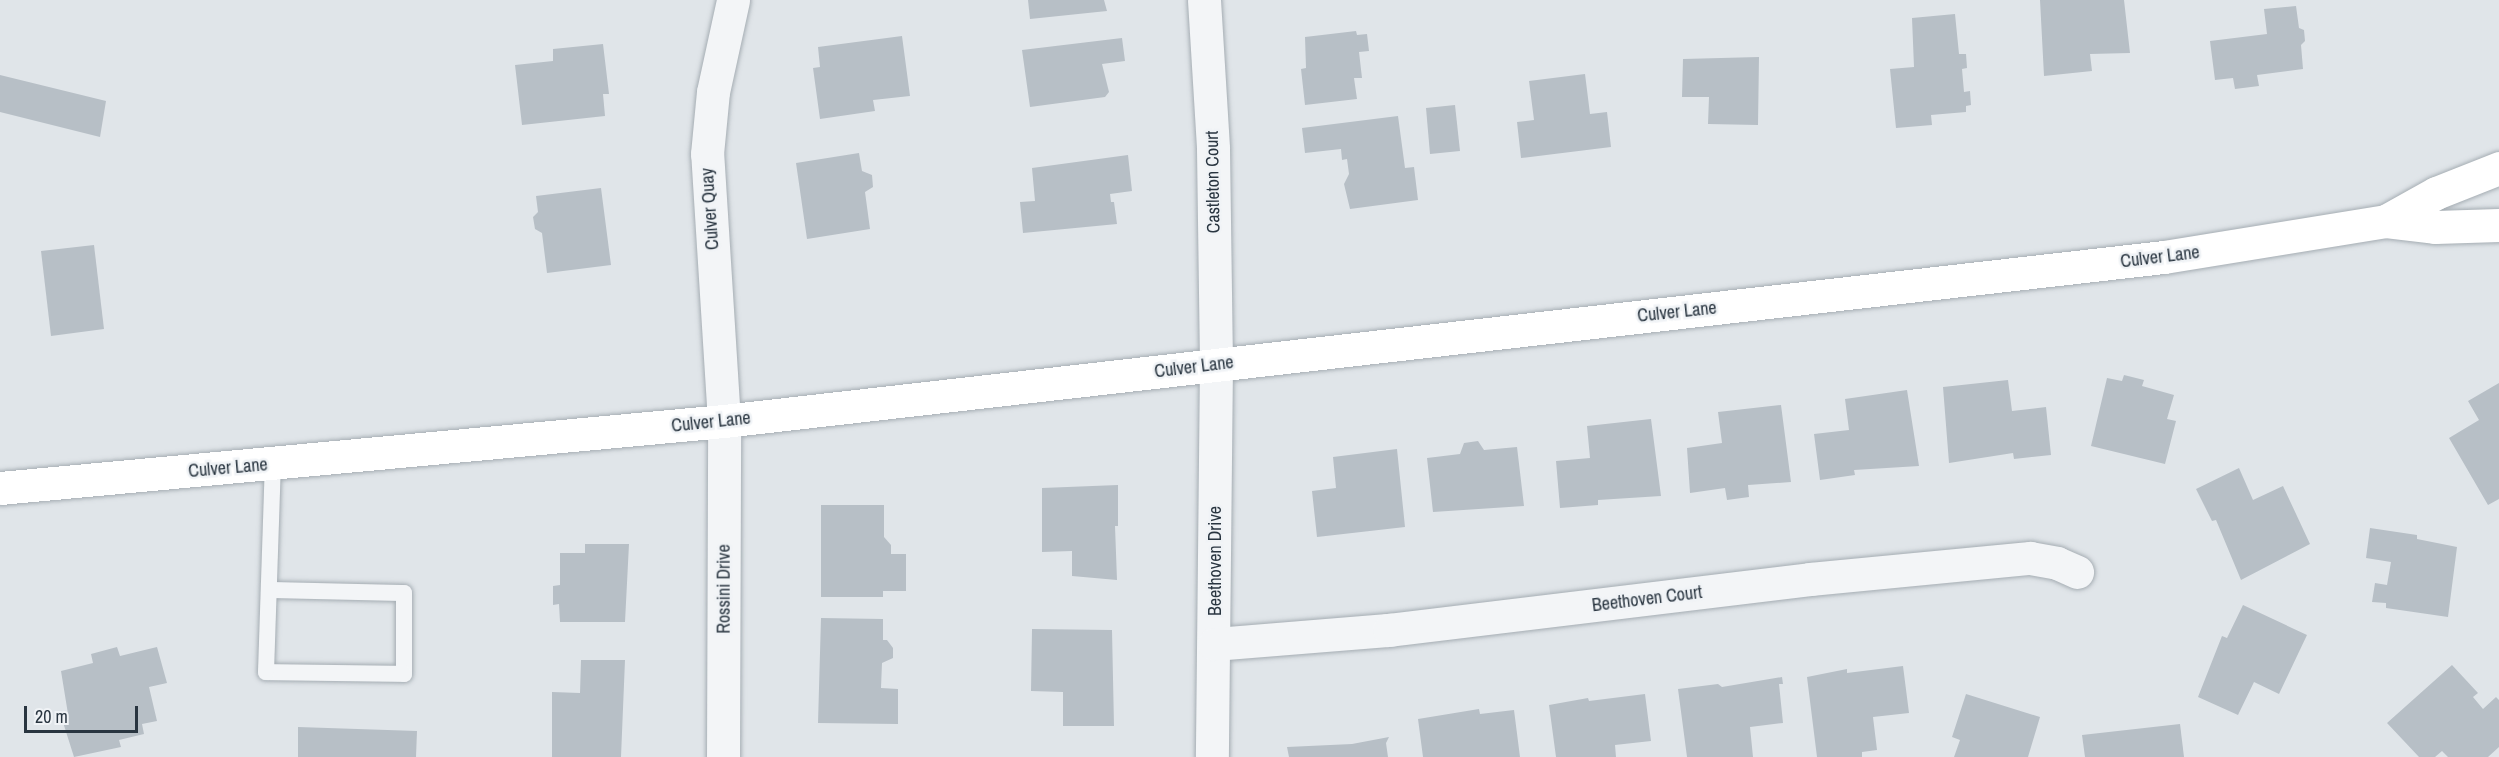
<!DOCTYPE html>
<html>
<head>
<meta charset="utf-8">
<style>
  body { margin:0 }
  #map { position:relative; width:2499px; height:757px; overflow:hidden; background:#e0e5e9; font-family:"Archivo Narrow",sans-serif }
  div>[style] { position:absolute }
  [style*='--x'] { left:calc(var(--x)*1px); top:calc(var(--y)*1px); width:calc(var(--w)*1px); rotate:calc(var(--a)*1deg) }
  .building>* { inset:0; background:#b7bfc6 }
  .roads { filter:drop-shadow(0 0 2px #a5adb3) drop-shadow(0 0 2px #a5adb3) }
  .lane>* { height:16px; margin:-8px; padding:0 8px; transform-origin:8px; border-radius:8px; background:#f3f5f7 }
  .street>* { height:33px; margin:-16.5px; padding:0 16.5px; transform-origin:16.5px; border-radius:16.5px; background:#f3f5f7 }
  .secondary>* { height:33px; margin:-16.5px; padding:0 16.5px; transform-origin:16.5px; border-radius:16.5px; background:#fff }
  span { translate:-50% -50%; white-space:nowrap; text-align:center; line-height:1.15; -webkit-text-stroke:5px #f0f3f6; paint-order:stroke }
  .street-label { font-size:18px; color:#293540 }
  .scale { position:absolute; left:24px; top:706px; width:114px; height:27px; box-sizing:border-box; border:3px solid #293540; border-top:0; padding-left:8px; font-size:18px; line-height:21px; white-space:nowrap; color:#293540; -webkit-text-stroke:4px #f0f3f6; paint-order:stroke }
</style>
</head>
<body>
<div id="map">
  <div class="building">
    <i style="clip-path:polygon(1028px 0,1104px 0,1107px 11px,1030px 19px)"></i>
    <i style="clip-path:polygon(2040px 0,2124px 0,2130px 53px,2090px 54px,2092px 71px,2044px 76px)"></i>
    <i style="clip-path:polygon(2296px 6px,2299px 28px,2304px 30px,2305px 41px,2301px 45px,2303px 69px,2257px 75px,2259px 86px,2235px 89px,2233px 78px,2215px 80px,2210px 41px,2267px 34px,2264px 9px)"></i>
    <i style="clip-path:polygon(1955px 14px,1959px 54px,1966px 54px,1967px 68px,1962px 69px,1964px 92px,1970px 91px,1971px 105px,1966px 106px,1966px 112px,1931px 115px,1932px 125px,1896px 128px,1890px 69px,1914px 67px,1912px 18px)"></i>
    <i style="clip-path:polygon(1356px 31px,1357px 35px,1367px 34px,1369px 51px,1359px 52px,1362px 78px,1354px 78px,1357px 99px,1305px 105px,1301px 69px,1306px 68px,1305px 37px)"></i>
    <i style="clip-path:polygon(902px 36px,910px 96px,873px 100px,875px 111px,820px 119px,813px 68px,820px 67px,818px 47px)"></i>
    <i style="clip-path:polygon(1122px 38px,1125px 61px,1102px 64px,1109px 92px,1105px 97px,1030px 107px,1022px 50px)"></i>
    <i style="clip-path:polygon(603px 44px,609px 94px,603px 94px,605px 116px,522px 125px,515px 65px,553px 61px,553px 49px)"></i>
    <i style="clip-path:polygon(1759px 57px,1758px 125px,1708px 124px,1709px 97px,1682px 97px,1683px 59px)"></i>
    <i style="clip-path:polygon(1585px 74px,1590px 114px,1607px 112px,1611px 147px,1521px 158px,1517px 122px,1534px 120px,1529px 81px)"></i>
    <i style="clip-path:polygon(0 75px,106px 101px,100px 137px,0 112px)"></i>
    <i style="clip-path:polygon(1455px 105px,1460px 151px,1430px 154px,1426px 108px)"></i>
    <i style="clip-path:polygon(1398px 116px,1405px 168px,1414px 167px,1418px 200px,1350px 209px,1344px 184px,1349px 174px,1347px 159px,1342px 160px,1341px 149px,1305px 153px,1302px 128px)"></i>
    <i style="clip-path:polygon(859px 153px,862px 171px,872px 175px,873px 187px,865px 192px,870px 229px,807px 239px,796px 163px)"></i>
    <i style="clip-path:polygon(1128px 155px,1132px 191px,1110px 194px,1111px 202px,1114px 202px,1117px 224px,1023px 233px,1020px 202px,1035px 201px,1032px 168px)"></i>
    <i style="clip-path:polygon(601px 188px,611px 265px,547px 273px,542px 233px,535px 229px,533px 217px,538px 212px,536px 196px)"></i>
    <i style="clip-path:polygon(94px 245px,104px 329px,51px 336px,41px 251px)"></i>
    <i style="clip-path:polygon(2124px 375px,2144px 380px,2142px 386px,2174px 395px,2167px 419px,2176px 421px,2165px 464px,2091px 446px,2107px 378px,2122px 381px)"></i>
    <i style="clip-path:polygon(2008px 380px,2012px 411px,2046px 407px,2051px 455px,2014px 459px,2013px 453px,1949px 463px,1943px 387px)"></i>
    <i style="clip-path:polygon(2499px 383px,2499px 499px,2488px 505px,2449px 438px,2479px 420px,2468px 401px)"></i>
    <i style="clip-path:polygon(1907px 390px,1919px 466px,1854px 470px,1855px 475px,1820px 480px,1814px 434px,1849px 430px,1845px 399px)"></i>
    <i style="clip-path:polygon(1781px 405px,1791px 482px,1748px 485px,1749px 497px,1727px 500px,1725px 488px,1690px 493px,1687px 448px,1722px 443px,1718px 412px)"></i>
    <i style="clip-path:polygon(1651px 419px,1661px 496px,1598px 500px,1598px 505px,1560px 508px,1556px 461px,1590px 458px,1587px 426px)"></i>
    <i style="clip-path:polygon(1478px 441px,1484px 450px,1517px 447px,1524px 506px,1433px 512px,1427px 458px,1460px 454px,1464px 443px)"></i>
    <i style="clip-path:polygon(1397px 449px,1405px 527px,1317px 537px,1312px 491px,1336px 488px,1333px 457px)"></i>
    <i style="clip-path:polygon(2239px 468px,2253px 500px,2283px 486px,2310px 544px,2241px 580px,2216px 520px,2212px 521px,2196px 489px)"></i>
    <i style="clip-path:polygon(1118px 485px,1118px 526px,1115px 526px,1117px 580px,1072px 576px,1072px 551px,1042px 552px,1042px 488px)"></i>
    <i style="clip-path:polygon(821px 505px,884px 505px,884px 537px,891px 545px,891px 554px,906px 554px,906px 591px,883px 591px,883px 597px,821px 597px)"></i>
    <i style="clip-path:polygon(2370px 528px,2417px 535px,2417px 539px,2457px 547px,2448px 617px,2386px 608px,2386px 603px,2372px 602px,2375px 583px,2387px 585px,2391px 562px,2366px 558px)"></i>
    <i style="clip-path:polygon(585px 544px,629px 544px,625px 622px,560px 622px,559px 604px,553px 605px,553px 586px,560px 585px,560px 553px,585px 553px)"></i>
    <i style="clip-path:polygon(2243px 605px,2307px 635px,2279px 694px,2254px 682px,2238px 715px,2198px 697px,2222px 636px,2227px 638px)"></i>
    <i style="clip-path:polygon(821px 618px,883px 619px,883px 640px,887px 640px,893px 648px,893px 658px,882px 663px,881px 688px,898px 689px,898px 724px,818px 723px)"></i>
    <i style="clip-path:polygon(1032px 629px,1112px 630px,1114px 726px,1063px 726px,1063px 692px,1031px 691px)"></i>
    <i style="clip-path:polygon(117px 647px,120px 656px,157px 647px,167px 683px,149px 687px,157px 721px,142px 724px,144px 734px,119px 740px,121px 747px,74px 757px,61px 716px,68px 714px,61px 671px,93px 663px,91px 654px)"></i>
    <i style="clip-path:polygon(581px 660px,625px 660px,621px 757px,552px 757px,552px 692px,580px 693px)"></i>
    <i style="clip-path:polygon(2452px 665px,2478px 693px,2473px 697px,2483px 709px,2496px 697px,2499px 700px,2499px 747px,2488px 757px,2448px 757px,2442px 751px,2435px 757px,2419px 757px,2387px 723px)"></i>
    <i style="clip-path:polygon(1903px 666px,1909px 713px,1873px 717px,1877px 750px,1862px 752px,1862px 757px,1817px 757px,1807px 677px,1847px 669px,1847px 673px)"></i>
    <i style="clip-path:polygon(1782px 677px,1783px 684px,1779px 684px,1783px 723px,1750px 727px,1753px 757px,1687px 757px,1678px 689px,1718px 684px,1722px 687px)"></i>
    <i style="clip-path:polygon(1645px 694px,1651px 741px,1615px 745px,1616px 757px,1556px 757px,1549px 705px,1588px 698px,1589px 701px)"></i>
    <i style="clip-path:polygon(1966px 694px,2040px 717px,2028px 757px,1954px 757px,1960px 740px,1952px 737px)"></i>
    <i style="clip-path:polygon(1479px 709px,1480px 714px,1514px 710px,1520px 757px,1423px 757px,1418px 719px)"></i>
    <i style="clip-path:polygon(2180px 724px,2184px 757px,2085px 757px,2082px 735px)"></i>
    <i style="clip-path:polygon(298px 727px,417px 731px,416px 757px,298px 757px)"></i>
    <i style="clip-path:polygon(1389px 737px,1386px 743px,1388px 757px,1289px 757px,1287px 747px,1352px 744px)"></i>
  </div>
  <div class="roads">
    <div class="lane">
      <i style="--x:269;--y:590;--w:135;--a:1.3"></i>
      <i style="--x:404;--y:593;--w:81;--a:90"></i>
      <i style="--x:404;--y:674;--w:138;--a:-179.2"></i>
      <i style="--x:266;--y:672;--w:208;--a:-88.1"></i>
    </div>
    <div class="street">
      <i style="--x:1204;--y:0;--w:149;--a:86.5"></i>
      <i style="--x:1213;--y:149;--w:215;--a:89.2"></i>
      <i style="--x:1216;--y:364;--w:393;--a:90.6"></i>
      <i style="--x:1214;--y:644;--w:176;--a:-4.6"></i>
      <i style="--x:1389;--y:630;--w:424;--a:-6.9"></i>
      <i style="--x:1810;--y:579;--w:221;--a:-5.5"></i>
      <i style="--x:2030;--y:558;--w:27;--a:10"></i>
      <i style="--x:2057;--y:563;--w:22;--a:24"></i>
      <i style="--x:723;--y:757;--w:336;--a:-89.8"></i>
      <i style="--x:724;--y:421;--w:268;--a:-93.6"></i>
      <i style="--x:707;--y:154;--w:62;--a:-84.5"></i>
      <i style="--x:713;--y:92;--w:94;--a:-77.7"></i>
    </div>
    <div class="secondary">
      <i style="--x:2386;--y:221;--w:49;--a:7"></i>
      <i style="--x:2435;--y:227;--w:64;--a:-1.8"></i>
      <i style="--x:0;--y:488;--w:727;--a:-5.29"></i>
      <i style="--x:724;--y:421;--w:1449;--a:-6.5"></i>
      <i style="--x:2164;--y:257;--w:225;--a:-9.2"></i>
      <i style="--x:2386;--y:221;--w:57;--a:-29.2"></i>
      <i style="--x:2436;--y:193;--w:68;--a:-21.6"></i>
    </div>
  </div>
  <div class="street-label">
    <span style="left:1213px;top:182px;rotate:-91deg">Castleton Court</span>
    <span style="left:710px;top:209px;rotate:-94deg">Culver Quay</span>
    <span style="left:2160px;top:257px;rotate:-7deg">Culver Lane</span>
    <span style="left:1677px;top:312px;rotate:-6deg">Culver Lane</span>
    <span style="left:1194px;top:367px;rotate:-7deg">Culver Lane</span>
    <span style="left:711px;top:422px;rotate:-6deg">Culver Lane</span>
    <span style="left:228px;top:468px;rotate:-5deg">Culver Lane</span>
    <span style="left:1215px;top:561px;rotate:-90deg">Beethoven Drive</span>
    <span style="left:724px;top:589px;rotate:-90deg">Rossini Drive</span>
    <span style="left:1647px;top:599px;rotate:-7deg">Beethoven Court</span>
  </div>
  <div class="scale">20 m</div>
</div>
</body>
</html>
